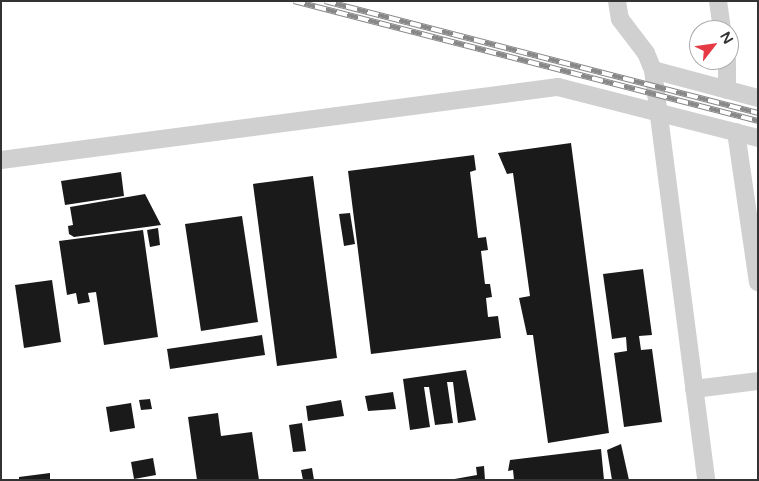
<!DOCTYPE html>
<html>
<head>
<meta charset="utf-8">
<style>
  body { margin:0 }
  #map { position:relative; width:759px; height:481px; overflow:hidden; background:#fff; font-family:"Varela Round",sans-serif }
  div>[style] { position:absolute }
  [style*='--x'] { left:calc(var(--x)*1px); top:calc(var(--y)*1px); width:calc(var(--w)*1px); rotate:calc(var(--a)*1deg) }
  .building>* { inset:0; background:#1a1a1a }
  .minor>* { height:18px; margin:-9px; padding:0 9px; transform-origin:9px; border-radius:9px; background:#d0d0d0 }
  .rail>* { height:5.5px; margin-top:-2.75px; transform-origin:0; background:repeating-linear-gradient(90deg,#fff 0 11px,#888 0 22px); box-sizing:border-box; border-block:1px solid #888 }
  span { translate:-50% -50%; white-space:nowrap; text-align:center; line-height:1.15; -webkit-text-stroke:5px #fff; paint-order:stroke }
  .frame { position:absolute; inset:0; border:2px solid #333; pointer-events:none }
  .north { position:absolute; left:689px; top:20px; width:50px; height:50px; box-sizing:border-box; background:#fff; border:1px solid #adadad; border-radius:50%; rotate:60deg; font-size:14px; font-weight:700; line-height:20px; text-align:center; color:#333 }
  .north::after { content:''; display:block; margin:auto; width:18px; height:22px; background:#e63946; clip-path:polygon(50% 0,100% 100%,50% 72%,0 100%) }
</style>
</head>
<body>
<div id="map">
  <div class="building">
    <i style="clip-path:polygon(571px 143px,609px 433px,548px 443px,533px 335px,527px 335px,519px 298px,530px 296px,513px 173px,507px 174px,498px 153px)"></i>
    <i style="clip-path:polygon(474px 155px,476px 170px,470px 172px,478px 238px,486px 237px,488px 250px,481px 251px,485px 284px,490px 284px,492px 297px,486px 298px,488px 317px,498px 316px,501px 338px,371px 354px,348px 171px)"></i>
    <i style="clip-path:polygon(121px 172px,124px 196px,65px 205px,61px 181px)"></i>
    <i style="clip-path:polygon(313px 176px,337px 358px,277px 366px,253px 184px)"></i>
    <i style="clip-path:polygon(145px 194px,161px 225px,74px 237px,69px 234px,68px 226px,73px 225px,70px 207px)"></i>
    <i style="clip-path:polygon(350px 213px,355px 244px,344px 246px,339px 214px)"></i>
    <i style="clip-path:polygon(242px 216px,258px 322px,201px 331px,185px 224px)"></i>
    <i style="clip-path:polygon(158px 228px,160px 245px,150px 247px,147px 230px)"></i>
    <i style="clip-path:polygon(143px 230px,158px 337px,104px 345px,96px 292px,88px 293px,90px 302px,78px 304px,76px 293px,67px 295px,59px 241px)"></i>
    <i style="clip-path:polygon(643px 269px,652px 335px,639px 336px,641px 350px,652px 349px,662px 422px,624px 427px,614px 353px,627px 351px,626px 337px,612px 339px,603px 274px)"></i>
    <i style="clip-path:polygon(52px 280px,61px 342px,24px 348px,15px 285px)"></i>
    <i style="clip-path:polygon(262px 335px,265px 355px,170px 369px,167px 349px)"></i>
    <i style="clip-path:polygon(466px 370px,476px 420px,458px 423px,453px 382px,447px 382px,453px 423px,435px 425px,429px 387px,424px 387px,430px 427px,410px 430px,403px 379px)"></i>
    <i style="clip-path:polygon(393px 392px,396px 409px,368px 411px,365px 396px)"></i>
    <i style="clip-path:polygon(150px 399px,152px 409px,141px 410px,139px 400px)"></i>
    <i style="clip-path:polygon(341px 400px,344px 416px,308px 421px,306px 406px)"></i>
    <i style="clip-path:polygon(131px 403px,135px 428px,110px 432px,106px 407px)"></i>
    <i style="clip-path:polygon(218px 413px,221px 436px,252px 432px,259px 480px,197px 480px,188px 417px)"></i>
    <i style="clip-path:polygon(302px 423px,306px 451px,293px 452px,289px 425px)"></i>
    <i style="clip-path:polygon(621px 444px,629px 480px,612px 480px,607px 450px)"></i>
    <i style="clip-path:polygon(601px 449px,604px 480px,514px 480px,513px 470px,508px 471px,510px 460px)"></i>
    <i style="clip-path:polygon(153px 458px,156px 475px,134px 479px,131px 462px)"></i>
    <i style="clip-path:polygon(484px 466px,485px 480px,449px 480px,477px 475px,476px 467px)"></i>
    <i style="clip-path:polygon(312px 468px,314px 480px,303px 480px,301px 470px)"></i>
    <i style="clip-path:polygon(50px 473px,50px 480px,19px 480px,19px 477px)"></i>
  </div>
  <div class="minor">
    <i style="--x:617;--y:1;--w:18;--a:81"></i>
    <i style="--x:620;--y:19;--w:43;--a:52.6"></i>
    <i style="--x:646;--y:53;--w:18;--a:68"></i>
    <i style="--x:653;--y:70;--w:413;--a:82.6"></i>
    <i style="--x:718;--y:1;--w:29;--a:82"></i>
    <i style="--x:653;--y:70;--w:109;--a:14.9"></i>
    <i style="--x:727;--y:90;--w:30;--a:-90"></i>
    <i style="--x:736;--y:132;--w:152;--a:81.7"></i>
    <i style="--x:1;--y:160;--w:562;--a:-7.47"></i>
    <i style="--x:558;--y:87;--w:206;--a:14.3"></i>
    <i style="--x:694;--y:389;--w:64;--a:-7.1"></i>
  </div>
  <div class="rail">
    <i style="--x:294;--y:1;--w:479;--a:14.5"></i>
    <i style="--x:325;--y:1;--w:447;--a:14.5"></i>
  </div>
  <div class="frame"></div>
  <div class="north">N</div>
</div>
</body>
</html>
